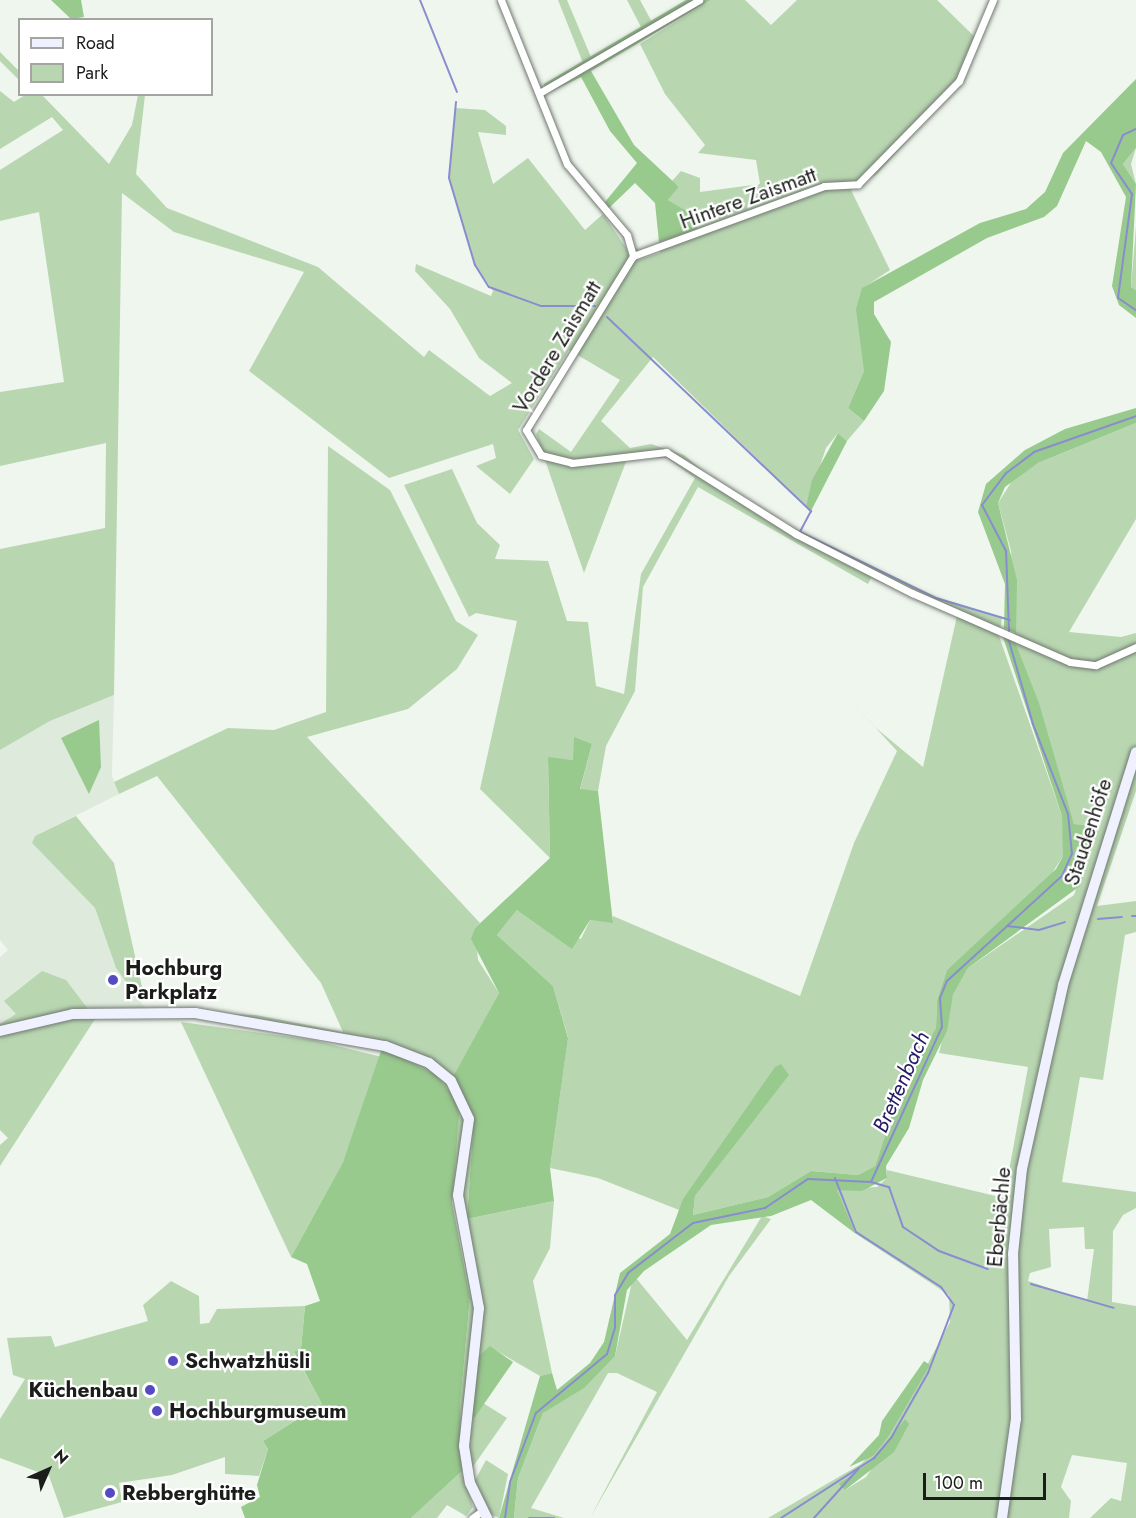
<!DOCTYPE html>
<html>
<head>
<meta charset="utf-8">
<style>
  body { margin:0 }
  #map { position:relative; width:1136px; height:1518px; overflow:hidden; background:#eff6ee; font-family:Jost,sans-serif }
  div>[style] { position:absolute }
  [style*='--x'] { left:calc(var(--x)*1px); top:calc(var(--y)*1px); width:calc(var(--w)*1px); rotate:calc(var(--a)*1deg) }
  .built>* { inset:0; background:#deeadc }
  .green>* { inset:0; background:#b8d7b1 }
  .forest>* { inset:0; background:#98c98d }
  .stream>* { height:2px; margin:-1px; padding:0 1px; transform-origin:1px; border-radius:1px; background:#898dcf }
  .roads { filter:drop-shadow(0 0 2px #727871) drop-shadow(0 0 2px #727871) }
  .street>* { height:7px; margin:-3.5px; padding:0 3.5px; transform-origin:3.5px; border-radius:3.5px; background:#fff }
  .secondary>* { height:10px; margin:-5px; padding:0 5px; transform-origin:5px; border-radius:5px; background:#eff1fe }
  .dots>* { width:16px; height:16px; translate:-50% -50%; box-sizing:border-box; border:3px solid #fff; border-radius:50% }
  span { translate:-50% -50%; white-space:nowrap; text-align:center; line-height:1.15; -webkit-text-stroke:4.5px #fff; paint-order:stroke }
  .street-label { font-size:21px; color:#1b1d1a }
  .poi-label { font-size:21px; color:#1b1d1a; font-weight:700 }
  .left { translate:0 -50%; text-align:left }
  .right { translate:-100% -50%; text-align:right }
  .water-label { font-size:22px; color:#241a67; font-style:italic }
  .legend { position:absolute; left:18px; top:18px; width:195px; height:78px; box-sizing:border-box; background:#fff; border:2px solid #a4a5a3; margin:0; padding:8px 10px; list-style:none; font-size:18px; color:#1b1d1a }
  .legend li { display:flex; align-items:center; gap:12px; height:30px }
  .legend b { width:30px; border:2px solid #a4a5a3 }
  .north { position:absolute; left:18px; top:1440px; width:60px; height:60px; -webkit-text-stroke:4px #fff; paint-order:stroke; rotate:45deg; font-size:16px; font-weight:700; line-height:24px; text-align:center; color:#1b1d1a }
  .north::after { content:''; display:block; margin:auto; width:21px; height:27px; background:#1b1d1a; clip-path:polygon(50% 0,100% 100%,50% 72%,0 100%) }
  .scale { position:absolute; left:923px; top:1473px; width:123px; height:27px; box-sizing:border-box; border:3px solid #1b1d1a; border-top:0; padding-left:8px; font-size:18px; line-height:21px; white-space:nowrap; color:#1b1d1a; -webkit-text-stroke:4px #fff; paint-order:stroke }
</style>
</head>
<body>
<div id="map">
  <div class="built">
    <i style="clip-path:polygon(114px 695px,112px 776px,119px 794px,35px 836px,32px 843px,95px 908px,116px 968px,146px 1009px,0 1027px,0 957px,8px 950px,0 940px,0 750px,50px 721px)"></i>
  </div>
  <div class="green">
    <i style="clip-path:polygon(558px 0,567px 0,591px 57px,583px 63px)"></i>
    <i style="clip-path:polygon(627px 0,640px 0,652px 22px,642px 29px)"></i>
    <i style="clip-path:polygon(711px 0,745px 0,771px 25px,797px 0,937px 0,980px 42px,959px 84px,877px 174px,851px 190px,890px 270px,863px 288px,864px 371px,848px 408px,864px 421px,847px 441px,838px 433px,826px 448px,806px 507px,653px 357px,601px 421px,630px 448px,651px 444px,684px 455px,732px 495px,796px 530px,936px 597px,1002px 618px,999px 636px,1062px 816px,1064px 843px,1063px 856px,1047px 881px,947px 970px,937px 1000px,936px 1028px,902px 1084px,875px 1166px,858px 1175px,811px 1171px,768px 1197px,693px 1215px,695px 1196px,778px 1087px,748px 1110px,679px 1210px,598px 1178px,550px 1168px,568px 1037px,553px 986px,497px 935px,517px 910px,581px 939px,590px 920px,612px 922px,613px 916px,800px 996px,854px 843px,897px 751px,828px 676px,876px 728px,923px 767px,957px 616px,871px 578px,868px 584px,698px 487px,643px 587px,635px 691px,606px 746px,598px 791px,580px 790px,592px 744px,573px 760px,548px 758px,550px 858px,480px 789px,517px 621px,476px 613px,469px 617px,404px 485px,452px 469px,477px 523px,500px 545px,495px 559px,548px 561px,567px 621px,588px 622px,596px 686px,624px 694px,641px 574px,695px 478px,667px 458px,627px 459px,584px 573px,536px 434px,539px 429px,571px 452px,620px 380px,569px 350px,518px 430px,534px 459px,510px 494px,476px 466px,496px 458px,493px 444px,389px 478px,249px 371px,304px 272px,174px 232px,122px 193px,114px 695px,50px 721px,0 750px,0 549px,105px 528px,106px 443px,0 466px,0 392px,64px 382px,39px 212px,0 221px,0 170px,63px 130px,52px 117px,0 149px,0 91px,14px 102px,25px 95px,42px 95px,109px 164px,132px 125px,138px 95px,145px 95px,136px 174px,167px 208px,318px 267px,424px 357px,429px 350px,490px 396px,512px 383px,479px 358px,450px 309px,415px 271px,416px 264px,491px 296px,493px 291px,475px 265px,449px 178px,455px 108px,485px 110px,506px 126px,506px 135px,478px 132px,493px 184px,528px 158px,585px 230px,603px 214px,635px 261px,660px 253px,659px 242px,697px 230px,696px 217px,668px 200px,679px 187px,672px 181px,681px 171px,700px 178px,700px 192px,760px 184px,756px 160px,698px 153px,705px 145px,665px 94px,640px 44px)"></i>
    <i style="clip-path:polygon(0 52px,19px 71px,19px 80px,0 61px)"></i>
    <i style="clip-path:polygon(1136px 148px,1131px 164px,1136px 184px,1123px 164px)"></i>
    <i style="clip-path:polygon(1136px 226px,1136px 290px,1131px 287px)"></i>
    <i style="clip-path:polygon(evenodd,1136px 423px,1136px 519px,1069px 632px,1121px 637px,1136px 633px,1136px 791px,1097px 906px,1136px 901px,1136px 932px,1125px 935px,1103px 1080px,1080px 1077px,1062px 1182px,1136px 1192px,1136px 1208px,1123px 1215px,1113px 1231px,1112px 1302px,1136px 1306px,1136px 1518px,1090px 1518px,1111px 1498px,1121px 1501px,1127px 1463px,1072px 1455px,1061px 1487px,1071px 1501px,1069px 1518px,768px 1518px,861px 1464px,889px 1436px,950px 1322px,949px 1295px,856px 1234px,836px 1189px,877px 1187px,887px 1178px,887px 1170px,1004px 1198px,1028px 1067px,939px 1053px,953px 995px,968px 968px,1074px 895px,1098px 826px,1074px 824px,1015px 642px,1011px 551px,998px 503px,1014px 478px,1038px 463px,1136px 423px,1084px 1227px,1085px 1249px,1094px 1249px,1087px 1301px,1028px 1281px,1030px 1273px,1051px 1267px,1049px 1229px,1084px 1227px,1136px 423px,905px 1420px,866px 1477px,845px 1490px,838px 1484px,874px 1459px,905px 1420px)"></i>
    <i style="clip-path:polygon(328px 446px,390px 490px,456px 621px,478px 635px,457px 669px,408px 709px,307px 737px,480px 923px,475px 928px,478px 960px,499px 993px,454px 1077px,474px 1116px,467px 1219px,554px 1201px,550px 1248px,533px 1281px,552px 1373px,540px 1376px,490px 1347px,475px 1416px,483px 1403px,507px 1418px,472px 1468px,462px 1473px,473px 1507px,466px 1516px,447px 1505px,437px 1518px,411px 1518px,462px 1471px,460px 1406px,470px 1297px,452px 1186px,382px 1048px,194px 1016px,95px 1019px,0 1166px,0 1145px,8px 1138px,0 1130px,0 1024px,16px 1014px,4px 1001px,42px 971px,66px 980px,88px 1009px,256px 1015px,343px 1032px,321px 983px,157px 776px,119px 794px,114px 782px,228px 728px,274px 730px,326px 712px)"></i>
    <i style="clip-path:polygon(76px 816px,114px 863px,142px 987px,132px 990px,116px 968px,95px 908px,32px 843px,35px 836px)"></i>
    <i style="clip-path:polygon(181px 1022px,313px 1040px,382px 1057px,343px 1162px,291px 1257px)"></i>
    <i style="clip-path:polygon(762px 1216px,771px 1219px,729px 1276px,590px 1518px,657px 1392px,617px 1373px,608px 1373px,531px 1508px,564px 1518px,514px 1518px,518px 1478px,543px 1413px,615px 1356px,632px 1282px,636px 1278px,687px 1340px)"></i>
    <i style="clip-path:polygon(171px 1281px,199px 1296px,200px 1324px,209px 1323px,217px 1309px,305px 1306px,301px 1349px,294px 1353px,322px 1404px,263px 1441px,268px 1449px,259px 1476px,225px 1474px,225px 1457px,172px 1475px,119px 1483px,122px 1502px,64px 1518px,49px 1476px,0 1458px,0 1419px,25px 1379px,13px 1375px,7px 1338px,51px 1336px,55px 1347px,148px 1321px,143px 1305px)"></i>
    <i style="clip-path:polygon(486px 1460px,508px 1474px,499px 1518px,490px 1514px,474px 1482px)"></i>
  </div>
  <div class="forest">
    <i style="clip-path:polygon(51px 0,81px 0,84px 17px,71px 19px)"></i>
    <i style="clip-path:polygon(686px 0,711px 0,591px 71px,634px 145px,679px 187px,668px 200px,697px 217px,697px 230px,659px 242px,655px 203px,635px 183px,609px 208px,605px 202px,637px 163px,610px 131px,581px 77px,546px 94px,544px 84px)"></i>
    <i style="clip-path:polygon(1136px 79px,1136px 148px,1123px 164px,1136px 184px,1131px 287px,1136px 290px,1136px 318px,1119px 305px,1112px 286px,1126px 197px,1101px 152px,1086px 141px,1057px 206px,1044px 217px,987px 238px,874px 302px,874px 314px,891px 342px,884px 391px,864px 421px,848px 408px,864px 371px,856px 309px,862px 288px,980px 223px,1026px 209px,1045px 192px,1063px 153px)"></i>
    <i style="clip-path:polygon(1136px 408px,1136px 423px,1038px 463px,1005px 487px,998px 503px,1017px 580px,1016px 633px,1004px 628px,1005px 584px,978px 512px,986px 484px,1025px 450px,1065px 429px)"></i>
    <i style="clip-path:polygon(838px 433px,847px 441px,811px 511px,806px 507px,812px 480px)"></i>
    <i style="clip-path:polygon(1002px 634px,1015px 642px,1039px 703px,1074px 824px,1098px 826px,1080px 886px,968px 968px,953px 995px,947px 1031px,923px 1080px,909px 1128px,886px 1166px,887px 1178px,862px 1191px,837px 1190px,856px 1234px,811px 1200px,771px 1216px,711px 1225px,644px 1271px,627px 1290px,615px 1356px,584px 1388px,543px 1413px,518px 1478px,514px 1518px,499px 1518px,540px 1376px,552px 1373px,557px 1390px,590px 1363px,604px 1342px,620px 1273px,670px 1234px,683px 1199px,775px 1067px,781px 1064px,789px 1075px,695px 1196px,693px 1215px,768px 1197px,811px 1171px,858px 1175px,875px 1166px,902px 1084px,936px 1028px,937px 1000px,947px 970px,1056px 869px,1063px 856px,1062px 816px)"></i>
    <i style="clip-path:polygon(99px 720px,101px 767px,89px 794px,61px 738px)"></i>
    <i style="clip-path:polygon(574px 737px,592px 744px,580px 789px,598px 791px,613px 923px,590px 920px,572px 949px,517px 910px,497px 935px,553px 986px,568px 1038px,550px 1168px,554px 1201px,467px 1219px,474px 1116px,453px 1077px,499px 993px,471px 939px,475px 928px,550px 858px,548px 757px,573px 760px)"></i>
    <i style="clip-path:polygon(382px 1048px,436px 1075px,454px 1098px,459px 1115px,452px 1202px,470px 1297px,460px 1406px,462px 1471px,411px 1518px,245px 1518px,241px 1507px,260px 1497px,257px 1485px,268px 1449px,263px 1441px,322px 1404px,294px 1352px,301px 1349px,305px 1306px,320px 1301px,307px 1264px,291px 1257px,343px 1162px)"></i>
    <i style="clip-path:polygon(490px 1346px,513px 1362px,475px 1417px,469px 1418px,477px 1358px)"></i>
    <i style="clip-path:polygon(924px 1361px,930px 1365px,889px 1436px,873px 1456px,849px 1467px,879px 1435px,882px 1421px)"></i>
    <i style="clip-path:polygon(905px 1419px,909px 1424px,894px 1452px,845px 1490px,838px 1484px,874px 1459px)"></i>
  </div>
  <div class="stream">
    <i style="--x:420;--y:0;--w:99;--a:68.1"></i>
    <i style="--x:456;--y:102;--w:76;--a:95.3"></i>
    <i style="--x:449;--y:178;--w:91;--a:73.4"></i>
    <i style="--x:475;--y:265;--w:26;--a:58"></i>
    <i style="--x:489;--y:287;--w:55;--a:20.1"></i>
    <i style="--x:541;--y:306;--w:54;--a:0"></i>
    <i style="--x:1136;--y:129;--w:14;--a:155"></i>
    <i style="--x:1123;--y:135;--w:30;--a:113"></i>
    <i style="--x:1111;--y:163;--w:37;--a:56"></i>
    <i style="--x:1132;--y:194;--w:105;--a:97.7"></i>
    <i style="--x:1118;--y:298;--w:22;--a:34"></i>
    <i style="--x:607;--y:317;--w:282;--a:43.6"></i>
    <i style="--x:811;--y:511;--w:24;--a:118"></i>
    <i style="--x:800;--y:532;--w:151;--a:25.9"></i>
    <i style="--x:936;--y:598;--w:77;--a:16.6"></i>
    <i style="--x:1009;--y:632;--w:81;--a:-92.1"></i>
    <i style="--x:1006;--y:551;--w:52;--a:-117.6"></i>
    <i style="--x:982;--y:505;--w:39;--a:-53"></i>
    <i style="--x:1005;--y:474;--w:36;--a:-37"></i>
    <i style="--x:1034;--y:452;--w:108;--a:-19.4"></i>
    <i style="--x:1132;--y:916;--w:4;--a:0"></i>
    <i style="--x:1098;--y:919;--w:24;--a:-5"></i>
    <i style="--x:1007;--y:926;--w:32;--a:7"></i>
    <i style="--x:1039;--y:930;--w:27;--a:-17"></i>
    <i style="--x:871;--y:1182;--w:19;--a:16"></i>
    <i style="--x:889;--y:1187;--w:42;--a:70.7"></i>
    <i style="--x:903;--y:1227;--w:43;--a:33.7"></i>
    <i style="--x:939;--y:1251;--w:52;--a:20.2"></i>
    <i style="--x:1031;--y:1284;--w:86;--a:16.1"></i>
    <i style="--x:505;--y:1518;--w:36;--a:-82"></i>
    <i style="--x:510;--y:1482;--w:74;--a:-69.4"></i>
    <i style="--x:536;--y:1413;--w:92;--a:-39.7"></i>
    <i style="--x:607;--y:1354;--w:28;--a:-73"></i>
    <i style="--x:615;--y:1327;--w:32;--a:-90"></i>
    <i style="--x:615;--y:1295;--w:26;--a:-59"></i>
    <i style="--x:628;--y:1273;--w:82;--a:-37.6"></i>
    <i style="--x:693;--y:1223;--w:74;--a:-11.8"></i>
    <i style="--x:765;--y:1208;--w:52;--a:-34"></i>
    <i style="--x:808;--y:1179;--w:63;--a:2.7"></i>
    <i style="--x:871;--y:1182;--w:170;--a:-65.4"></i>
    <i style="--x:942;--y:1027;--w:29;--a:-94"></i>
    <i style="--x:940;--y:998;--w:18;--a:-68"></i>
    <i style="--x:947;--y:981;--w:156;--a:-42.4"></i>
    <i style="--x:1062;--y:876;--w:24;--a:-66"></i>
    <i style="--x:1072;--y:854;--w:40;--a:-95.7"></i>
    <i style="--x:1068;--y:814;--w:97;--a:-111.3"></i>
    <i style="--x:1033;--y:724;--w:90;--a:-106.2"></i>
    <i style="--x:529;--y:1518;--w:25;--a:0"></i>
    <i style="--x:781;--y:1518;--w:111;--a:-32.8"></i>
    <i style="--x:874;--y:1458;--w:26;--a:-50"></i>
    <i style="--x:891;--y:1438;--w:75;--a:-60.4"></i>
    <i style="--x:928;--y:1373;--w:73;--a:-69.1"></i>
    <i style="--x:954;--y:1305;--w:22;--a:-126"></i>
    <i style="--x:941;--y:1287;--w:101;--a:-147.1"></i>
    <i style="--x:856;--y:1232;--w:58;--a:-111.3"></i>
    <i style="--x:814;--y:1518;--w:67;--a:-48"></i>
  </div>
  <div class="roads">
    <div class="street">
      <i style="--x:501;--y:0;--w:177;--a:68.1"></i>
      <i style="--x:567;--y:164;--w:93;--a:49.8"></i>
      <i style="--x:627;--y:235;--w:22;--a:74"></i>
      <i style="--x:541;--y:92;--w:183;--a:-30.2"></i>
      <i style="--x:633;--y:256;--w:204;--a:121.6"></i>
      <i style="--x:526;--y:430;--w:29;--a:59"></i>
      <i style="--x:541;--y:455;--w:32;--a:14"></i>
      <i style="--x:572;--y:463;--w:95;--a:-6.7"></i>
      <i style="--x:666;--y:452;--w:154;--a:32.2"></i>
      <i style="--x:796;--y:534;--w:130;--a:27"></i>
      <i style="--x:912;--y:593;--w:172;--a:23.6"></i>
      <i style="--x:1070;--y:662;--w:26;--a:7"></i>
      <i style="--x:1096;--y:665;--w:44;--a:-24.2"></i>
      <i style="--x:633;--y:256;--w:203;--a:-20.1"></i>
      <i style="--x:824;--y:186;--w:34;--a:-3"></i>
      <i style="--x:858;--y:184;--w:144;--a:-45.6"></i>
      <i style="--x:959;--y:81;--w:88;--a:-67.2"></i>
      <i style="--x:472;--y:1518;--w:12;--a:-35"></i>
    </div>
    <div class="secondary">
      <i style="--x:0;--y:1031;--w:75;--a:-13.1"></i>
      <i style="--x:73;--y:1014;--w:122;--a:-0.5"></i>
      <i style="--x:195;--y:1013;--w:193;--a:9.9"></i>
      <i style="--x:385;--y:1046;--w:47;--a:21.1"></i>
      <i style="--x:429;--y:1063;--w:28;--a:39"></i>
      <i style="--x:451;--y:1081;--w:42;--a:64.7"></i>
      <i style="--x:469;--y:1119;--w:77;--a:98.2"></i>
      <i style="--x:458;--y:1195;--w:115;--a:79.5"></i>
      <i style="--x:479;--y:1308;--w:139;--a:96.2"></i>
      <i style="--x:464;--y:1446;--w:37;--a:81"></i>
      <i style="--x:470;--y:1483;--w:39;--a:64"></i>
      <i style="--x:1002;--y:1518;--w:100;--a:-82"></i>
      <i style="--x:1016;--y:1419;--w:165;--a:-91"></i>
      <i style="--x:1013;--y:1254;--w:85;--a:-84"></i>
      <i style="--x:1022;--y:1169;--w:189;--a:-77.4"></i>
      <i style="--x:1063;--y:985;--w:244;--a:-72.6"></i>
    </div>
  </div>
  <div class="dots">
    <i style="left:113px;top:980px;background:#544bc3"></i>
    <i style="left:173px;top:1361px;background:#544bc3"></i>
    <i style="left:150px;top:1390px;background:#544bc3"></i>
    <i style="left:157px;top:1411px;background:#544bc3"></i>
    <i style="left:110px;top:1493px;background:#544bc3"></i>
  </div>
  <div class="street-label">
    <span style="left:748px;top:198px;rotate:-20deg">Hintere Zaismatt</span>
    <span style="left:557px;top:347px;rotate:-59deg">Vordere Zaismatt</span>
    <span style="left:1088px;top:832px;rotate:-72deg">Staudenhöfe</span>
    <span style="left:999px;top:1217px;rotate:-85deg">Eberbächle</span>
  </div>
  <div class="poi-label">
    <span class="left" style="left:125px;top:980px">Hochburg<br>Parkplatz</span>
    <span class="left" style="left:185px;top:1361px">Schwatzhüsli</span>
    <span class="right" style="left:138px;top:1390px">Küchenbau</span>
    <span class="left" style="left:169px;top:1411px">Hochburgmuseum</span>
    <span class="left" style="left:122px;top:1493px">Rebberghütte</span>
  </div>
  <div class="water-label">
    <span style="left:901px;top:1082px;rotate:-66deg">Brettenbach</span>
  </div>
  <ul class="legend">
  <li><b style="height:8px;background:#eff1fe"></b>Road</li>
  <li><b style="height:16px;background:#b8d7b1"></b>Park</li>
  </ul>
  <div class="north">N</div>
  <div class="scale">100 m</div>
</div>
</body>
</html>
